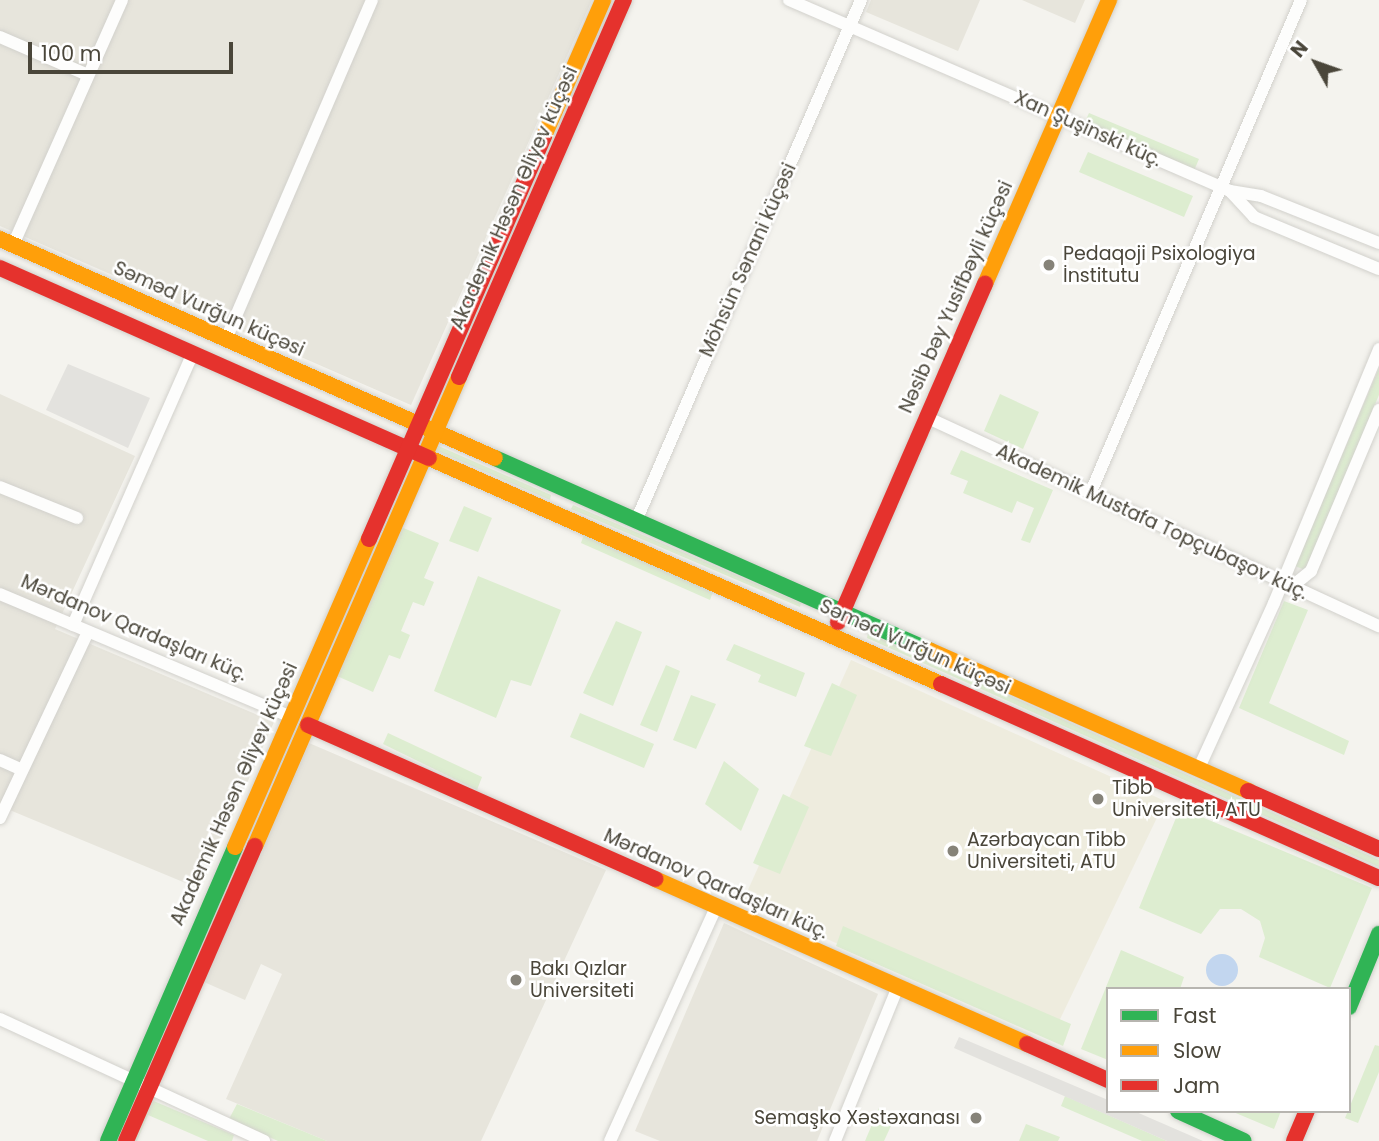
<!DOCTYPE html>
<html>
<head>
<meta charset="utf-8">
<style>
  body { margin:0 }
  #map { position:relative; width:1379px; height:1141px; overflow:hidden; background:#f4f3ee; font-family:Poppins,sans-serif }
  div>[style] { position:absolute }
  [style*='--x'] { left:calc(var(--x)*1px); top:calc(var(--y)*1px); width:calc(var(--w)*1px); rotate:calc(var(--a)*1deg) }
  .residential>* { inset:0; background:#e7e5dc }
  .education>* { inset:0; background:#eeecde }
  .green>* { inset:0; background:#ddedd0 }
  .parking>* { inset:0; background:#e3e2de }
  .water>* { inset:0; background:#c2d6ef }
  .round { border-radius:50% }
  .roads { filter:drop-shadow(0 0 2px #d2d1cc) drop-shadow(0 0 2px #d2d1cc) }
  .street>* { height:12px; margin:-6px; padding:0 6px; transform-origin:6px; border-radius:6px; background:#fdfdfc }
  .fast>* { height:16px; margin:-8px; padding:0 8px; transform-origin:8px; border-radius:8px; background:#30b455 }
  .slow>* { height:16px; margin:-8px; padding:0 8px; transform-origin:8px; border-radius:8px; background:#ff9f0a }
  .jam>* { height:16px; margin:-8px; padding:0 8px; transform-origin:8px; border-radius:8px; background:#e5322d }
  .dots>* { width:19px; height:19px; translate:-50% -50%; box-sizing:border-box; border:4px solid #fff; border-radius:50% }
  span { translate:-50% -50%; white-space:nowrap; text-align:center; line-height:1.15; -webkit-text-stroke:5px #fff; paint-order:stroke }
  .street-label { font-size:19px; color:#4a463a }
  .poi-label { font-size:19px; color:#4a463a }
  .left { translate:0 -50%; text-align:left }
  .right { translate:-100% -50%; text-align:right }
  .legend { position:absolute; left:1106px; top:987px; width:245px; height:126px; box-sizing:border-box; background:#fff; border:2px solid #b7b5b0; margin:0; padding:9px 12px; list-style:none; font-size:21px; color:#4a463a }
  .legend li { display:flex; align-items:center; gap:14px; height:35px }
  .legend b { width:35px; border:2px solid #b7b5b0 }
  .north { position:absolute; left:1281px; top:28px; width:70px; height:70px; -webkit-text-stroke:5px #fff; paint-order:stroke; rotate:310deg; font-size:19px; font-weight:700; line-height:28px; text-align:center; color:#4a463a }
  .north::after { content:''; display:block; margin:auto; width:24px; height:32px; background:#4a463a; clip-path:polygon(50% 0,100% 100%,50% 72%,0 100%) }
  .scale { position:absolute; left:28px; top:42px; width:205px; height:32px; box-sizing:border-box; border:4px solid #4a463a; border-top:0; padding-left:9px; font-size:21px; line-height:24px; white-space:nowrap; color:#4a463a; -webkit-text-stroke:5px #fff; paint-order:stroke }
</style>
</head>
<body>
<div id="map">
  <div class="residential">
    <i style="clip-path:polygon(0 0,592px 0,411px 405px,0 226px)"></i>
    <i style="clip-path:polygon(871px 0,980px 0,958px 51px,866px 12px)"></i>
    <i style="clip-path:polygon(1022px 0,1085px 0,1075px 23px)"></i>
    <i style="clip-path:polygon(0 394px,135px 456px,55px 629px,274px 722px,200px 889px,0 806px)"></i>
    <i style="clip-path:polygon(309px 743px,606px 870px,481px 1141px,327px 1141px,226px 1099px,282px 974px,261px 964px,245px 1000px,204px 982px)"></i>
    <i style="clip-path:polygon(724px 923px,878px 994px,817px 1141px,660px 1141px,635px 1131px)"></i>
  </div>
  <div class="education">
    <i style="clip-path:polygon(851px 660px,1165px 801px,1050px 1040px,743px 901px)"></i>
  </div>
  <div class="green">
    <i style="clip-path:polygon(1089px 113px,1199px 159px,1193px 173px,1083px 126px)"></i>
    <i style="clip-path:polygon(1088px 152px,1193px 196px,1184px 217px,1079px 172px)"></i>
    <i style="clip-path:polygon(1379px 368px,1379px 395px,1305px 570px,1295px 566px)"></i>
    <i style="clip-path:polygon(1000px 394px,1039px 412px,1023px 449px,984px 431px)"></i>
    <i style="clip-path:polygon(434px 444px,551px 495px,550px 500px,433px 449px)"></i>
    <i style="clip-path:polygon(961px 450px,1053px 490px,1030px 543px,1021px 540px,1034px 508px,1017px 501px,1012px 513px,963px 493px,968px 481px,950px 474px)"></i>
    <i style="clip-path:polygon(573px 505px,801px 603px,800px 607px,571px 509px)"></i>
    <i style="clip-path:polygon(464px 506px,492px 518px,478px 552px,449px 541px)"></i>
    <i style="clip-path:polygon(401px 527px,439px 543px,424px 578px,434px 582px,424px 606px,413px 602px,401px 631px,410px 635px,400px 659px,389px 655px,373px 692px,337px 676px)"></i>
    <i style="clip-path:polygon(584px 534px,714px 589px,710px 600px,581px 543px)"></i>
    <i style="clip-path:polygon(478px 576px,561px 610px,531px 686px,511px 680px,496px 718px,434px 691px)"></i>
    <i style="clip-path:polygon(1284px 601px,1308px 610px,1269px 703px,1349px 741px,1344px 755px,1239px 708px)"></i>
    <i style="clip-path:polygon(616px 621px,642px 632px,613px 706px,583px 693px)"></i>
    <i style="clip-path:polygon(868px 633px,1379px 860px,1379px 867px,867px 638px)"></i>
    <i style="clip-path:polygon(734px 644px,805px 673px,796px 697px,758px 682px,761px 675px,726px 660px)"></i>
    <i style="clip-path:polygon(666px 665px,680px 671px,657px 732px,640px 725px)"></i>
    <i style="clip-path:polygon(832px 683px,857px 695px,831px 756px,804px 746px)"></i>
    <i style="clip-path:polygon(691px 695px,716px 704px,696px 749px,673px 740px)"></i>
    <i style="clip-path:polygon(580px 713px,654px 744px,644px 768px,570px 737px)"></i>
    <i style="clip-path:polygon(388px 733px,482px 777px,477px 790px,383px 744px)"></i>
    <i style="clip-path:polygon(724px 761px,759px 789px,741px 831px,705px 804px)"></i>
    <i style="clip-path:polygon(783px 794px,809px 807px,780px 874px,753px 863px)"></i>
    <i style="clip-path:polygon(1180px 808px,1372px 888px,1330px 988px,1259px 957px,1265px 938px,1260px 921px,1241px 909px,1220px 909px,1201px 934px,1139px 908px)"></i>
    <i style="clip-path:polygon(843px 926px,1071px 1024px,1063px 1046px,836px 946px)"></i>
    <i style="clip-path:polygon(1121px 950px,1184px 977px,1180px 989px,1108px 989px,1108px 1060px,1081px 1049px)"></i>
    <i style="clip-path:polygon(1375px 1045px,1379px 1046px,1379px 1072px,1358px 1123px,1345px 1118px)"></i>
    <i style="clip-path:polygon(1065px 1096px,1167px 1141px,1142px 1141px,1061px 1106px)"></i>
    <i style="clip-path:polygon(149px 1099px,234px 1135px,232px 1141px,208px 1141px,148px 1115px,137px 1141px,131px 1141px)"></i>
    <i style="clip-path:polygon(237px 1104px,327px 1141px,278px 1141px,229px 1119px)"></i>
    <i style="clip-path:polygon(879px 1108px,896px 1115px,884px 1141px,865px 1141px)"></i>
    <i style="clip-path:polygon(1231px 1111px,1281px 1111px,1274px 1129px)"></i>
    <i style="clip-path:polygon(1026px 1124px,1060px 1137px,1058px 1141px,1019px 1141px)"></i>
  </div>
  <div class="parking">
    <i style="clip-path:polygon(68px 364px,150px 398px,128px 448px,46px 410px)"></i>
    <i style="clip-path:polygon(959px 1037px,1108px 1100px,1108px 1111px,1134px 1111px,1203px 1141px,1167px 1141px,954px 1048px)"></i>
  </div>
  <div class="water">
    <i class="round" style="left:1206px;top:954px;width:32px;height:32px"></i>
  </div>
  <div class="roads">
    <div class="street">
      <i style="--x:789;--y:0;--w:481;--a:23.4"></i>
      <i style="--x:1230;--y:191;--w:35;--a:47"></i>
      <i style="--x:1254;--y:217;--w:135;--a:22.6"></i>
      <i style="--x:0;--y:37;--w:96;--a:23.4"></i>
      <i style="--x:1230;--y:191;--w:31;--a:9"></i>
      <i style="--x:1261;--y:196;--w:127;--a:21.7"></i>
      <i style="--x:13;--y:245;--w:268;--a:-66"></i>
      <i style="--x:226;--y:339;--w:369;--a:-66.7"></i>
      <i style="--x:926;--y:417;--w:499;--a:24.8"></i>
      <i style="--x:0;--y:487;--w:83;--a:21.9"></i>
      <i style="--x:1090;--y:494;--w:537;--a:-66.87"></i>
      <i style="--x:636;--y:521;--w:568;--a:-66.64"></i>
      <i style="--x:1290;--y:588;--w:27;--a:-39"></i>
      <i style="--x:1311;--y:571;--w:175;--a:-67.1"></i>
      <i style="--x:0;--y:594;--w:316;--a:22.9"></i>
      <i style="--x:73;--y:625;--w:297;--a:-66.2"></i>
      <i style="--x:0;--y:760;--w:22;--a:24"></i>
      <i style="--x:1198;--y:770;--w:183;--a:-65.5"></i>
      <i style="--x:1274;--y:603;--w:275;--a:-67.5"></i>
      <i style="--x:0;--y:818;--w:206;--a:-64.7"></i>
      <i style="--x:0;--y:1019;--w:291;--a:24.8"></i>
      <i style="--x:610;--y:1141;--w:257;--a:-65.6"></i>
      <i style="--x:835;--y:1141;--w:166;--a:-67.8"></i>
    </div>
    <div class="fast">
      <i style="--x:495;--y:458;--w:475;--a:23.9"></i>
      <i style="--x:1349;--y:1007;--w:79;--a:-67.7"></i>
      <i style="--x:1178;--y:1111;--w:72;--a:24.4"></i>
      <i style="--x:108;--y:1141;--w:320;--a:-66.6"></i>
    </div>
    <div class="slow">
      <i style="--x:544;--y:136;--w:148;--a:-66.5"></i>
      <i style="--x:0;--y:239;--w:541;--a:23.87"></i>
      <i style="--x:985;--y:284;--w:310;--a:-66.4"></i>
      <i style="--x:429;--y:458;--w:560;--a:23.82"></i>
      <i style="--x:929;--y:650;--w:349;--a:23.8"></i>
      <i style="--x:255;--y:846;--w:511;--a:-66.49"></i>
      <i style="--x:235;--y:847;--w:336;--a:-66.5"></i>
      <i style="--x:655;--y:879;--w:407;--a:23.9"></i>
    </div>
    <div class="jam">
      <i style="--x:0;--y:268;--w:469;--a:23.9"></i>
      <i style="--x:459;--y:377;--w:412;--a:-66.4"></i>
      <i style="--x:369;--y:539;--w:439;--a:-66.5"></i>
      <i style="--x:838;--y:622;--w:369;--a:-66.5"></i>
      <i style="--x:941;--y:684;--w:479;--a:23.9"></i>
      <i style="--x:308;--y:725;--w:380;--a:23.9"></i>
      <i style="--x:1248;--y:791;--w:143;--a:23.9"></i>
      <i style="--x:1027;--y:1044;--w:89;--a:24"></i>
      <i style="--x:126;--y:1141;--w:322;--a:-66.4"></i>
      <i style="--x:1294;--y:1141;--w:33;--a:-67"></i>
    </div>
  </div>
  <div class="dots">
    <i style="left:1049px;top:265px;background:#868379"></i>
    <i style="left:1098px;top:799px;background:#868379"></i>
    <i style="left:953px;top:851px;background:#868379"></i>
    <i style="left:516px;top:980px;background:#868379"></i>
    <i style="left:976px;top:1118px;background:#868379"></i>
  </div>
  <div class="street-label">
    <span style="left:1088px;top:129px;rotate:24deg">Xan Şuşinski küç.</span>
    <span style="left:514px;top:198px;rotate:-66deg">Akademik Həsən Əliyev küçəsi</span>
    <span style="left:748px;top:260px;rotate:-66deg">Möhsün Sənani küçəsi</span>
    <span style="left:956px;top:297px;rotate:-66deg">Nəsib bəy Yusifbəyli küçəsi</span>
    <span style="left:209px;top:309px;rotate:24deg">Səməd Vurğun küçəsi</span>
    <span style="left:1152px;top:522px;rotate:25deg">Akademik Mustafa Topçubaşov küç.</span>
    <span style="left:134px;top:628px;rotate:23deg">Mərdanov Qardaşları küç.</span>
    <span style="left:915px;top:647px;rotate:24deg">Səməd Vurğun küçəsi</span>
    <span style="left:234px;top:794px;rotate:-66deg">Akademik Həsən Əliyev küçəsi</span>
    <span style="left:716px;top:884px;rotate:24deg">Mərdanov Qardaşları küç.</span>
  </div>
  <div class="poi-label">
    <span class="left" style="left:1063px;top:265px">Pedaqoji Psixologiya<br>İnstitutu</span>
    <span class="left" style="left:1112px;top:799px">Tibb<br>Universiteti, ATU</span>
    <span class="left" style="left:967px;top:851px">Azərbaycan Tibb<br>Universiteti, ATU</span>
    <span class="left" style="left:530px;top:980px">Bakı Qızlar<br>Universiteti</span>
    <span class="right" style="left:960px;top:1118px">Semaşko Xəstəxanası</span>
  </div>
  <ul class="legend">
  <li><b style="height:9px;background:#30b455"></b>Fast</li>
  <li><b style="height:9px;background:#ff9f0a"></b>Slow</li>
  <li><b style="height:9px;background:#e5322d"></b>Jam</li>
  </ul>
  <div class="north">N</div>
  <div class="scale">100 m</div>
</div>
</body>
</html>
